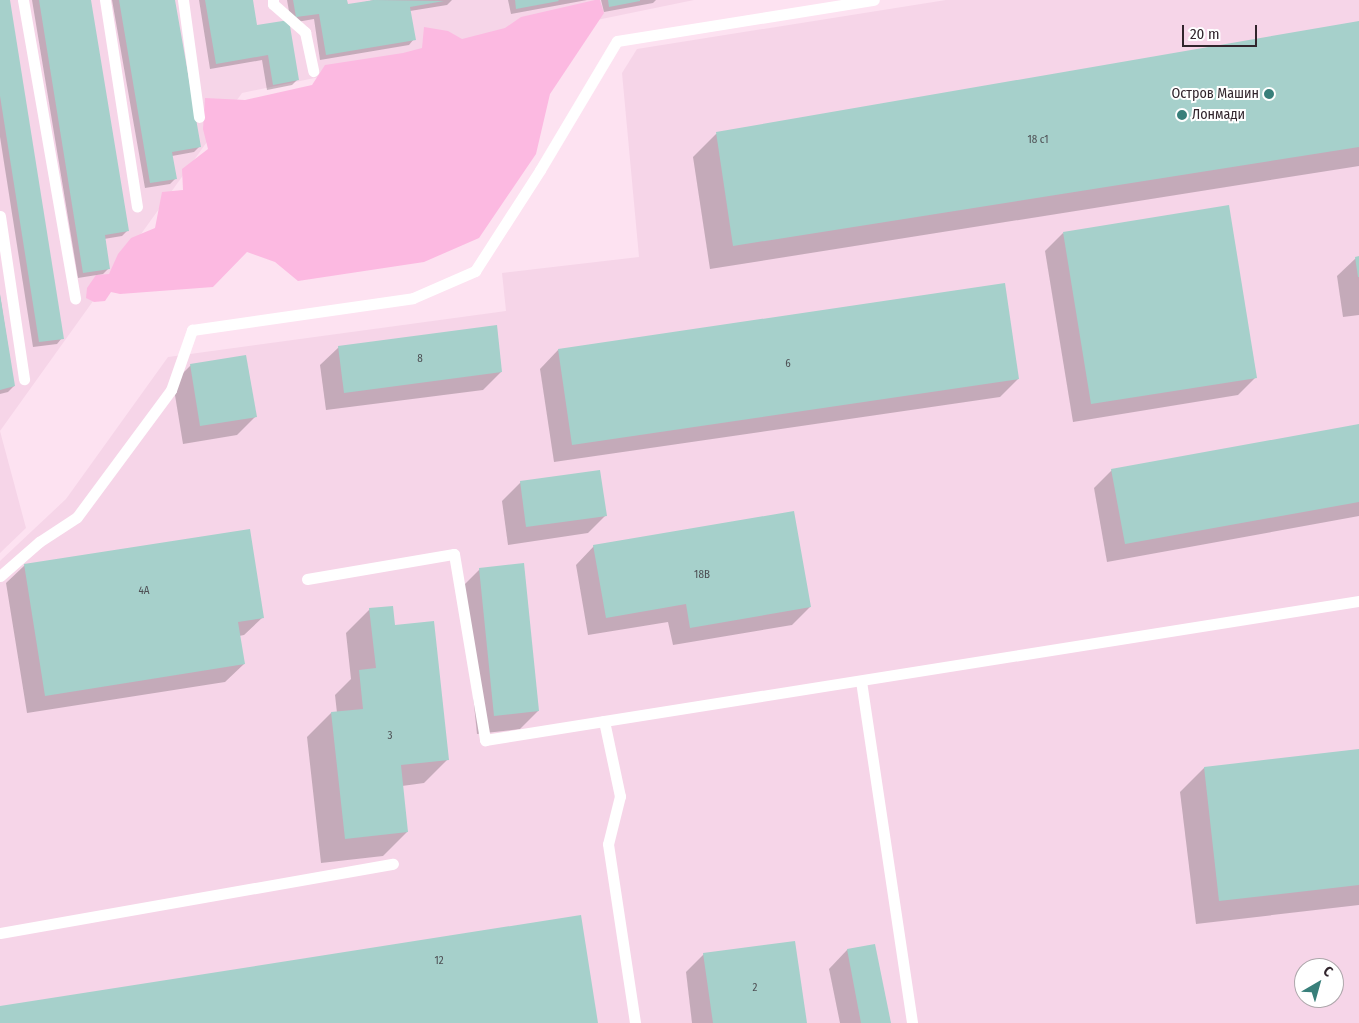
<!DOCTYPE html>
<html>
<head>
<meta charset="utf-8">
<style>
  body { margin:0 }
  #map { position:relative; width:1359px; height:1023px; overflow:hidden; background:#fde2f1; font-family:"Fira Sans Condensed",sans-serif }
  div>[style] { position:absolute }
  [style*='--x'] { left:calc(var(--x)*1px); top:calc(var(--y)*1px); width:calc(var(--w)*1px); rotate:calc(var(--a)*1deg) }
  .built>* { inset:0; background:#f6d5e8 }
  .green>* { inset:0; background:#fcb9e1 }
  .shadow>* { inset:0; background:#0003 }
  .building>* { inset:0; background:#a6d0cb }
  .service>* { height:11px; margin:-5.5px; padding:0 5.5px; transform-origin:5.5px; border-radius:5.5px; background:#fff }
  .dots>* { width:14px; height:14px; translate:-50% -50%; box-sizing:border-box; border:2px solid #fff; border-radius:50% }
  span { translate:-50% -50%; white-space:nowrap; text-align:center; line-height:1.15; -webkit-text-stroke:4px #fff; paint-order:stroke }
  .number-label { font-size:11px; color:#4e4f54 }
  .number-label span { -webkit-text-stroke-width:0 }
  .poi-label { font-size:14px; color:#31242c }
  .right { translate:-100% -50%; text-align:right }
  .left { translate:0 -50%; text-align:left }
  .north { position:absolute; left:1294px; top:958px; width:50px; height:50px; box-sizing:border-box; background:#fff; border:1px solid #ada7ab; border-radius:50%; rotate:38deg; font-size:14px; font-weight:700; line-height:20px; text-align:center; color:#31242c }
  .north::after { content:''; display:block; margin:auto; width:18px; height:22px; background:#387f7a; clip-path:polygon(50% 0,100% 100%,50% 72%,0 100%) }
  .scale { position:absolute; left:1182px; top:25px; width:75px; height:22px; box-sizing:border-box; border:2px solid #31242c; border-top:0; padding-left:6px; font-size:15px; line-height:18px; white-space:nowrap; color:#31242c; -webkit-text-stroke:4px #fff; paint-order:stroke }
</style>
</head>
<body>
<div id="map">
  <div class="built">
    <i style="clip-path:polygon(0 0,694px 0,242px 93px,0 431px,26px 528px,0 553px)"></i>
    <i style="clip-path:polygon(evenodd,946px 0,1359px 0,1359px 1023px,0 1023px,0 561px,66px 499px,168px 357px,506px 311px,502px 273px,639px 257px,622px 73px,637px 49px,946px 0,1304px 968px,1334px 968px,1334px 998px,1304px 998px,1304px 968px)"></i>
  </div>
  <div class="green">
    <i style="clip-path:polygon(595px 0,600px 0,604px 13px,550px 94px,536px 154px,479px 238px,424px 262px,298px 281px,275px 262px,247px 252px,213px 287px,120px 294px,111px 292px,105px 301px,94px 302px,86px 298px,87px 288px,96px 275px,109px 274px,118px 254px,131px 238px,155px 228px,162px 192px,183px 190px,182px 169px,208px 149px,203px 129px,205px 98px,245px 100px,312px 85px,325px 65px,403px 53px,422px 48px,424px 27px,448px 31px,462px 39px,505px 28px,521px 17px)"></i>
  </div>
  <div class="shadow">
    <i style="clip-path:polygon(0 0,9px 0,62px 338px,57px 344px,33px 347px,0 137px)"></i>
    <i style="clip-path:polygon(32px 0,90px 0,128px 230px,122px 236px,104px 239px,109px 268px,103px 274px,78px 278px)"></i>
    <i style="clip-path:polygon(112px 0,174px 0,200px 146px,194px 152px,172px 156px,176px 178px,170px 184px,145px 188px)"></i>
    <i style="clip-path:polygon(199px 0,252px 0,256px 26px,297px 80px,292px 85px,267px 90px,262px 60px,210px 69px)"></i>
    <i style="clip-path:polygon(287px 0,346px 0,347px 6px,374px 0,452px 0,447px 5px,410px 11px,414px 39px,409px 45px,320px 60px,314px 19px,291px 23px)"></i>
    <i style="clip-path:polygon(508px 0,587px 0,511px 14px)"></i>
    <i style="clip-path:polygon(601px 0,656px 0,653px 3px,604px 12px)"></i>
    <i style="clip-path:polygon(1359px 22px,1359px 166px,710px 269px,693px 157px,716px 134px)"></i>
    <i style="clip-path:polygon(1063px 233px,1256px 377px,1238px 395px,1073px 422px,1045px 251px)"></i>
    <i style="clip-path:polygon(1356px 258px,1359px 258px,1359px 315px,1343px 317px,1337px 276px)"></i>
    <i style="clip-path:polygon(0 295px,14px 386px,8px 392px,0 394px)"></i>
    <i style="clip-path:polygon(339px 347px,501px 372px,483px 390px,326px 410px,320px 365px)"></i>
    <i style="clip-path:polygon(558px 350px,1018px 379px,1000px 397px,554px 462px,540px 369px)"></i>
    <i style="clip-path:polygon(191px 365px,255px 417px,237px 435px,183px 444px,173px 383px)"></i>
    <i style="clip-path:polygon(1359px 425px,1359px 516px,1107px 562px,1094px 488px,1112px 470px)"></i>
    <i style="clip-path:polygon(521px 482px,606px 515px,588px 533px,508px 545px,502px 501px)"></i>
    <i style="clip-path:polygon(594px 546px,810px 607px,792px 625px,673px 645px,668px 622px,588px 635px,576px 565px)"></i>
    <i style="clip-path:polygon(25px 565px,263px 617px,244px 635px,239px 636px,244px 664px,225px 682px,27px 713px,6px 583px)"></i>
    <i style="clip-path:polygon(480px 569px,538px 711px,520px 729px,477px 734px,462px 587px)"></i>
    <i style="clip-path:polygon(370px 609px,394px 627px,448px 759px,424px 783px,402px 786px,407px 832px,383px 856px,321px 863px,307px 737px,331px 713px,337px 713px,335px 695px,351px 679px,346px 633px)"></i>
    <i style="clip-path:polygon(1359px 751px,1359px 905px,1196px 924px,1180px 792px,1204px 768px)"></i>
    <i style="clip-path:polygon(874px 945px,890px 1023px,840px 1023px,829px 969px,847px 950px)"></i>
    <i style="clip-path:polygon(704px 954px,805px 1023px,692px 1023px,686px 972px)"></i>
  </div>
  <div class="building">
    <i style="clip-path:polygon(0 0,10px 0,64px 339px,39px 342px,0 96px)"></i>
    <i style="clip-path:polygon(39px 0,91px 0,129px 231px,105px 235px,110px 269px,83px 273px)"></i>
    <i style="clip-path:polygon(119px 0,175px 0,201px 147px,172px 152px,177px 179px,150px 183px)"></i>
    <i style="clip-path:polygon(205px 0,253px 0,257px 25px,289px 20px,299px 80px,273px 85px,268px 55px,216px 64px)"></i>
    <i style="clip-path:polygon(293px 0,347px 0,348px 4px,374px 0,444px 1px,410px 7px,416px 40px,326px 55px,319px 14px,296px 17px)"></i>
    <i style="clip-path:polygon(515px 0,558px 0,559px 1px,516px 9px)"></i>
    <i style="clip-path:polygon(608px 0,640px 0,640px 1px,609px 7px)"></i>
    <i style="clip-path:polygon(1359px 21px,1359px 147px,733px 246px,716px 132px)"></i>
    <i style="clip-path:polygon(1229px 205px,1257px 378px,1091px 404px,1063px 232px)"></i>
    <i style="clip-path:polygon(1359px 256px,1359px 277px,1358px 277px,1355px 257px)"></i>
    <i style="clip-path:polygon(1005px 283px,1019px 379px,572px 445px,558px 349px)"></i>
    <i style="clip-path:polygon(0 294px,15px 386px,0 390px)"></i>
    <i style="clip-path:polygon(497px 325px,502px 372px,344px 393px,338px 346px)"></i>
    <i style="clip-path:polygon(246px 355px,257px 417px,200px 426px,190px 364px)"></i>
    <i style="clip-path:polygon(1359px 424px,1359px 502px,1125px 544px,1111px 469px)"></i>
    <i style="clip-path:polygon(600px 470px,607px 516px,526px 527px,520px 481px)"></i>
    <i style="clip-path:polygon(794px 511px,811px 607px,690px 628px,686px 604px,606px 618px,593px 545px)"></i>
    <i style="clip-path:polygon(250px 529px,264px 618px,238px 622px,245px 664px,45px 696px,24px 564px)"></i>
    <i style="clip-path:polygon(524px 563px,539px 711px,494px 716px,479px 568px)"></i>
    <i style="clip-path:polygon(393px 606px,395px 625px,434px 621px,449px 760px,401px 765px,408px 832px,345px 839px,331px 712px,363px 709px,359px 670px,376px 668px,369px 608px)"></i>
    <i style="clip-path:polygon(1359px 749px,1359px 885px,1219px 901px,1204px 767px)"></i>
    <i style="clip-path:polygon(581px 915px,598px 1023px,0 1023px,0 1006px)"></i>
    <i style="clip-path:polygon(795px 941px,807px 1023px,713px 1023px,703px 953px)"></i>
    <i style="clip-path:polygon(875px 944px,891px 1023px,861px 1023px,847px 949px)"></i>
  </div>
  <div class="service">
    <i style="--x:23;--y:0;--w:303;--a:80.1"></i>
    <i style="--x:105;--y:0;--w:209;--a:81.2"></i>
    <i style="--x:183;--y:0;--w:118;--a:82.2"></i>
    <i style="--x:273;--y:0;--w:4;--a:90"></i>
    <i style="--x:273;--y:4;--w:43;--a:41.2"></i>
    <i style="--x:305;--y:32;--w:40;--a:78"></i>
    <i style="--x:0;--y:216;--w:165;--a:81.6"></i>
    <i style="--x:0;--y:576;--w:52;--a:-41.1"></i>
    <i style="--x:39;--y:542;--w:45;--a:-33.3"></i>
    <i style="--x:77;--y:517;--w:158;--a:-53.5"></i>
    <i style="--x:171;--y:390;--w:64;--a:-70.7"></i>
    <i style="--x:192;--y:330;--w:223;--a:-8.2"></i>
    <i style="--x:413;--y:298;--w:68;--a:-23.5"></i>
    <i style="--x:475;--y:271;--w:120;--a:-57.2"></i>
    <i style="--x:540;--y:170;--w:150;--a:-59.2"></i>
    <i style="--x:617;--y:41;--w:260;--a:-9.1"></i>
    <i style="--x:307;--y:579;--w:149;--a:-9.7"></i>
    <i style="--x:454;--y:554;--w:189;--a:80.5"></i>
    <i style="--x:485;--y:740;--w:885;--a:-9.04"></i>
    <i style="--x:861;--y:681;--w:346;--a:81.5"></i>
    <i style="--x:604;--y:721;--w:77;--a:78"></i>
    <i style="--x:620;--y:796;--w:49;--a:104"></i>
    <i style="--x:608;--y:844;--w:181;--a:81.4"></i>
    <i style="--x:0;--y:933;--w:399;--a:-10"></i>
  </div>
  <div class="dots">
    <i style="left:1269px;top:94px;background:#387f7a"></i>
    <i style="left:1182px;top:115px;background:#387f7a"></i>
  </div>
  <div class="number-label">
    <span style="left:1038px;top:140px">18 с1</span>
    <span style="left:420px;top:359px">8</span>
    <span style="left:788px;top:364px">6</span>
    <span style="left:702px;top:575px">18В</span>
    <span style="left:144px;top:591px">4А</span>
    <span style="left:390px;top:736px">3</span>
    <span style="left:439px;top:961px">12</span>
    <span style="left:755px;top:988px">2</span>
  </div>
  <div class="poi-label">
    <span class="right" style="left:1259px;top:94px">Остров Машин</span>
    <span class="left" style="left:1192px;top:115px">Лонмади</span>
  </div>
  <div class="north">С</div>
  <div class="scale">20 m</div>
</div>
</body>
</html>
